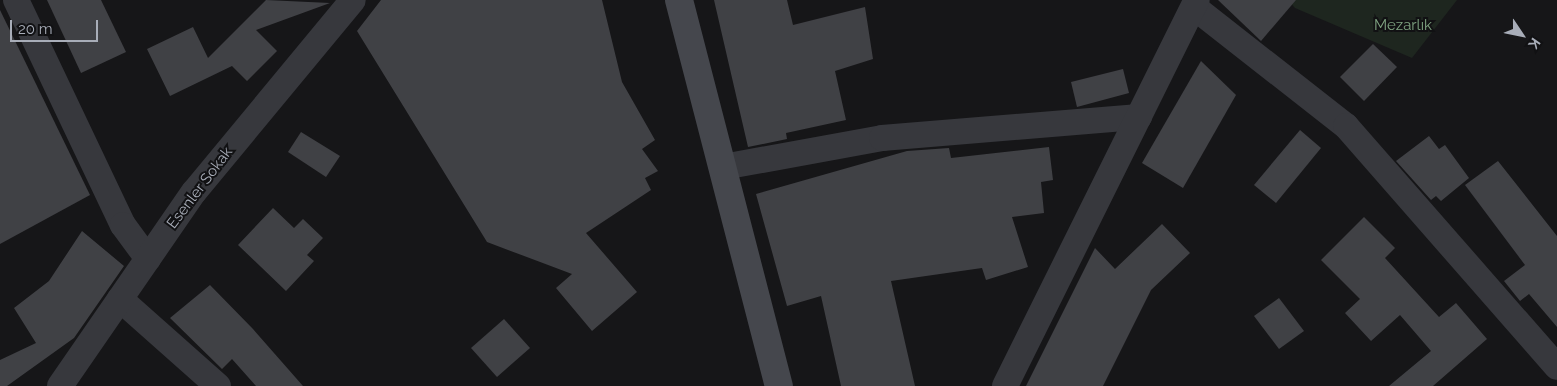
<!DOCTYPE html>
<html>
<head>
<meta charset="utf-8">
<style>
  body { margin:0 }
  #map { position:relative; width:1557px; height:386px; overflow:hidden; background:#161618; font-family:Raleway,sans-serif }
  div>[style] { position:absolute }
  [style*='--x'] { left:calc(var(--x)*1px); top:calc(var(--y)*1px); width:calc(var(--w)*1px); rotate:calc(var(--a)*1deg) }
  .green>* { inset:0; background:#1e261f }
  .building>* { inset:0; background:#404145 }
  .minor>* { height:26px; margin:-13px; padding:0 13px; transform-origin:13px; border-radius:13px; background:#37383d }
  .secondary>* { height:28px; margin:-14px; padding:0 14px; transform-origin:14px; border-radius:14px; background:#45474d }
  span { translate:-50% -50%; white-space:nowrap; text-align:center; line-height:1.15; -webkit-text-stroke:4px #111113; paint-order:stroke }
  .park-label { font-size:15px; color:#7fa381 }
  .street-label { font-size:15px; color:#a8adb8 }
  .north { position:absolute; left:1497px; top:10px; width:50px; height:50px; -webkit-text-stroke:4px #111113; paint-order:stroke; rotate:124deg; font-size:14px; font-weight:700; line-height:20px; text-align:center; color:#a8adb8 }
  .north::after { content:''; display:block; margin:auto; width:18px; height:22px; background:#a8adb8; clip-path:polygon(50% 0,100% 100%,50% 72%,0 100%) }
  .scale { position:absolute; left:10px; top:20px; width:88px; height:22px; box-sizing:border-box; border:2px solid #a8adb8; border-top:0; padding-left:6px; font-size:15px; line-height:18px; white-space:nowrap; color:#a8adb8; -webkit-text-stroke:4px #111113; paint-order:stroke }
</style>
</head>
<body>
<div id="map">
  <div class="green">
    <i style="clip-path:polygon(1288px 0,1457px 0,1412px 58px,1295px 8px)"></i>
  </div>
  <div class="building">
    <i style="clip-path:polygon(47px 0,101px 0,126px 52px,81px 73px)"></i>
    <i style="clip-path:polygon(266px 0,330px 3px,256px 30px,277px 51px,247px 81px,232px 66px,170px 96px,147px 49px,193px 27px,208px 58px)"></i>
    <i style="clip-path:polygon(381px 0,602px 0,622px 82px,655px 140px,642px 149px,658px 171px,645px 178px,651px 190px,586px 233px,637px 292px,592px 331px,556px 288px,572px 274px,487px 242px,357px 31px)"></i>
    <i style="clip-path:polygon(714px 0,787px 0,793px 25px,865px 7px,873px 59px,835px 71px,846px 120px,786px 133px,787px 139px,748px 147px)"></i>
    <i style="clip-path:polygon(1218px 0,1296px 0,1261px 41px)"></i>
    <i style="clip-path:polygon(0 10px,90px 195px,0 244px)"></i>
    <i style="clip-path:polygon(1373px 44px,1397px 67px,1364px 101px,1340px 77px)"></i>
    <i style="clip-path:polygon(1201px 61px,1236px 95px,1183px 188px,1142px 163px)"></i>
    <i style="clip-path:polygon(1123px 69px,1129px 93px,1077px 107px,1071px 82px)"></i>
    <i style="clip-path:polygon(1300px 130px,1321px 148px,1276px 203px,1254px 185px)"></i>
    <i style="clip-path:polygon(301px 132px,340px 156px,326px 177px,288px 152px)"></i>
    <i style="clip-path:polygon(1429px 136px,1439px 149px,1445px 145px,1469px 178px,1441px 201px,1436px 196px,1431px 200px,1396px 161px)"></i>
    <i style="clip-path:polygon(1049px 147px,1053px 180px,1041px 182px,1044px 213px,1012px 217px,1028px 267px,986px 280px,982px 268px,891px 281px,915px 386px,841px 386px,821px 296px,787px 306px,756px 194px,907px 151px,949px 148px,951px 158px)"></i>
    <i style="clip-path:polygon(1498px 161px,1557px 236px,1557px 327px,1529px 294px,1520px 301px,1504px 281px,1525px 265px,1465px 185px)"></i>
    <i style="clip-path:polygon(273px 208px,294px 228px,303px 219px,323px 238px,307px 255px,314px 261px,286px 291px,238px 245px)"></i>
    <i style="clip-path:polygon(1364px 217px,1395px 248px,1385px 258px,1439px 317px,1456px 303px,1487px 339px,1433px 386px,1389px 386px,1431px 351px,1400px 315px,1371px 341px,1345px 313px,1360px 299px,1321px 260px)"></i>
    <i style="clip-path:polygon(1162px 224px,1190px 253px,1151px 290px,1103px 386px,1026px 386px,1095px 248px,1115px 269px)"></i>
    <i style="clip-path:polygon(82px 231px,124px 266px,74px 338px,7px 386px,0 386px,0 360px,36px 343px,14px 308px,49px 281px)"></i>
    <i style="clip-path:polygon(210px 285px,253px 329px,303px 386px,256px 386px,232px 359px,222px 369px,170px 318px)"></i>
    <i style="clip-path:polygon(1279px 298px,1304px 331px,1279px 349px,1254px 316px)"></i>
    <i style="clip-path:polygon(504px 319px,530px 348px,497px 377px,471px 348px)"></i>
  </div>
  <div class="minor">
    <i style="--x:16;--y:0;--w:249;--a:64.6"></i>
    <i style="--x:123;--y:225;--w:42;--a:53.7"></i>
    <i style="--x:1194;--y:7;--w:193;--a:38.1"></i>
    <i style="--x:1346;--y:126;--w:320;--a:48.8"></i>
    <i style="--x:723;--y:167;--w:162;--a:-10.3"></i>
    <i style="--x:882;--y:138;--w:258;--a:-4.7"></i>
    <i style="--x:120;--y:299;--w:131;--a:41.6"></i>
    <i style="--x:60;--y:386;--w:236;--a:-55.4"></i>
    <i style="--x:194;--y:192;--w:249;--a:-50.4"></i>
    <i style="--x:1005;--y:386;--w:431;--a:-63.6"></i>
  </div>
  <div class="secondary">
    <i style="--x:679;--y:0;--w:399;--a:75.5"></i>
  </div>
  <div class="park-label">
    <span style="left:1403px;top:26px">Mezarlık</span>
  </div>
  <div class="street-label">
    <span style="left:200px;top:188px;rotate:-53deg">Esenler Sokak</span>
  </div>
  <div class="north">K</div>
  <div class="scale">20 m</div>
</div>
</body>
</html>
